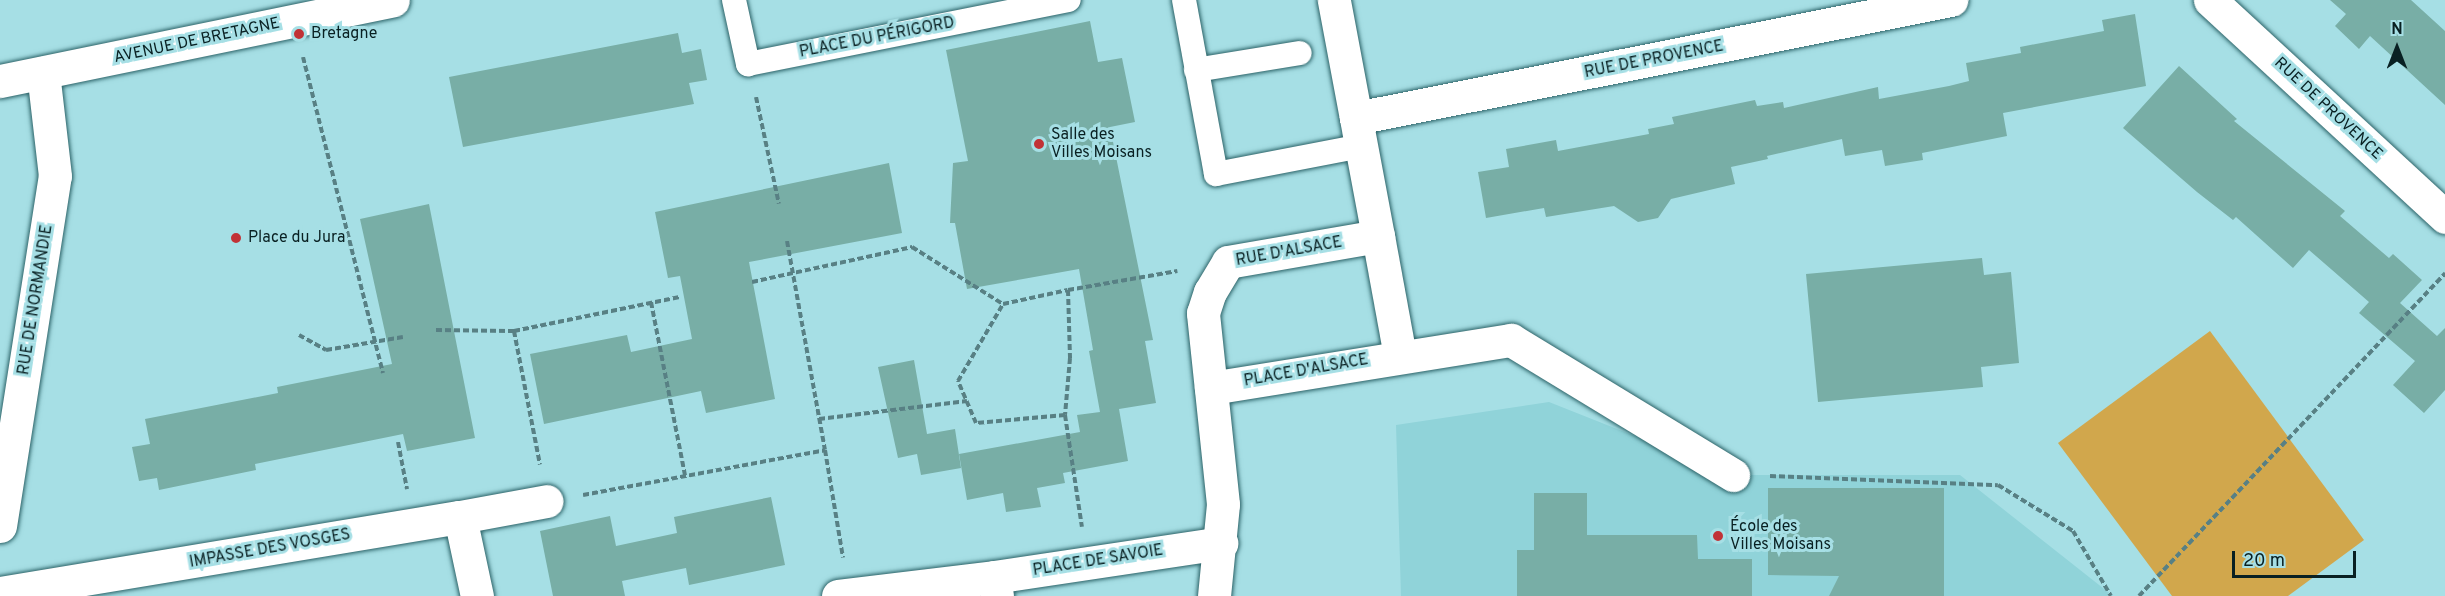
<!DOCTYPE html>
<html>
<head>
<meta charset="utf-8">
<style>
  body { margin:0 }
  #map { position:relative; width:2445px; height:596px; overflow:hidden; background:#a6dfe5; font-family:Overpass,sans-serif }
  div>[style] { position:absolute }
  [style*='--x'] { left:calc(var(--x)*1px); top:calc(var(--y)*1px); width:calc(var(--w)*1px); rotate:calc(var(--a)*1deg) }
  .built>* { inset:0; background:#90d3d9 }
  .green>* { inset:0; background:#d1a74c }
  .building>* { inset:0; background:#78aea6 }
  .path>* { height:4px; margin-top:-2px; transform-origin:0; background:repeating-linear-gradient(90deg,#588084 0 6px,transparent 0 9px) }
  .roads { filter:drop-shadow(0 0 2px #2c6368) drop-shadow(0 0 2px #2c6368) }
  .service>* { height:24px; margin:-12px; padding:0 12px; transform-origin:12px; border-radius:12px; background:#fff }
  .minor>* { height:33px; margin:-16.5px; padding:0 16.5px; transform-origin:16.5px; border-radius:16.5px; background:#fff }
  .tertiary>* { height:33px; margin:-16.5px; padding:0 16.5px; transform-origin:16.5px; border-radius:16.5px; background:#fff }
  .dots>* { width:16px; height:16px; translate:-50% -50%; box-sizing:border-box; border:3px solid #a6dfe5; border-radius:50% }
  span { translate:-50% -50%; white-space:nowrap; text-align:center; line-height:1.15; -webkit-text-stroke:6px #a6dfe5; paint-order:stroke }
  .poi-label { font-size:16px; color:#092022 }
  .left { translate:0 -50%; text-align:left }
  .street-label { font-size:16px; color:#092022 }
  .north { position:absolute; left:2367px; top:18px; width:60px; height:60px; -webkit-text-stroke:4px #a6dfe5; paint-order:stroke; rotate:0deg; font-size:16px; font-weight:700; line-height:24px; text-align:center; color:#092022 }
  .north::after { content:''; display:block; margin:auto; width:21px; height:27px; background:#092022; clip-path:polygon(50% 0,100% 100%,50% 72%,0 100%) }
  .scale { position:absolute; left:2232px; top:551px; width:124px; height:27px; box-sizing:border-box; border:3px solid #092022; border-top:0; padding-left:8px; font-size:18px; line-height:21px; white-space:nowrap; color:#092022; -webkit-text-stroke:4px #a6dfe5; paint-order:stroke }
</style>
</head>
<body>
<div id="map">
  <div class="built">
    <i style="clip-path:polygon(1549px 402px,1733px 475px,1960px 475px,2113px 596px,1401px 596px,1396px 425px)"></i>
  </div>
  <div class="green">
    <i style="clip-path:polygon(2210px 331px,2364px 540px,2288px 596px,2172px 596px,2058px 443px)"></i>
  </div>
  <div class="building">
    <i style="clip-path:polygon(2330px 0,2411px 0,2445px 31px,2445px 105px,2370px 36px,2359px 49px,2335px 26px,2346px 14px)"></i>
    <i style="clip-path:polygon(2135px 14px,2146px 86px,2003px 113px,2007px 136px,1922px 153px,1923px 160px,1885px 166px,1882px 150px,1845px 156px,1842px 139px,1767px 156px,1768px 159px,1731px 167px,1735px 184px,1671px 199px,1658px 218px,1638px 222px,1614px 206px,1546px 217px,1544px 208px,1486px 218px,1478px 172px,1509px 167px,1506px 149px,1556px 140px,1558px 151px,1649px 134px,1648px 129px,1674px 124px,1672px 117px,1755px 100px,1757px 106px,1783px 102px,1784px 108px,1878px 87px,1879px 99px,1949px 86px,1969px 81px,1966px 63px,2021px 53px,2020px 47px,2104px 31px,2102px 20px)"></i>
    <i style="clip-path:polygon(1090px 21px,1098px 62px,1122px 58px,1135px 122px,1110px 127px,1153px 340px,1145px 341px,1156px 403px,1119px 409px,1128px 461px,1063px 473px,1065px 483px,1037px 488px,1041px 507px,1006px 512px,1003px 493px,967px 500px,959px 454px,1080px 432px,1077px 415px,1100px 412px,1089px 351px,1093px 350px,1079px 269px,967px 289px,955px 223px,950px 223px,953px 163px,968px 161px,946px 50px)"></i>
    <i style="clip-path:polygon(678px 33px,682px 53px,701px 49px,707px 80px,689px 83px,694px 104px,463px 147px,449px 77px)"></i>
    <i style="clip-path:polygon(2179px 66px,2237px 119px,2234px 121px,2345px 211px,2340px 216px,2389px 258px,2393px 254px,2422px 280px,2400px 303px,2437px 336px,2445px 328px,2445px 390px,2424px 413px,2393px 385px,2415px 361px,2359px 313px,2369px 302px,2309px 250px,2293px 268px,2236px 217px,2233px 220px,2197px 192px,2123px 128px)"></i>
    <i style="clip-path:polygon(889px 163px,902px 233px,749px 262px,775px 399px,706px 413px,701px 391px,544px 424px,530px 354px,627px 335px,631px 352px,692px 339px,680px 276px,668px 278px,655px 212px)"></i>
    <i style="clip-path:polygon(429px 204px,475px 438px,407px 451px,403px 434px,255px 464px,256px 470px,159px 490px,157px 478px,139px 481px,132px 447px,150px 444px,145px 419px,278px 393px,277px 387px,392px 364px,360px 219px)"></i>
    <i style="clip-path:polygon(1982px 258px,1984px 275px,2011px 272px,2019px 363px,1981px 367px,1983px 387px,1818px 402px,1806px 274px)"></i>
    <i style="clip-path:polygon(914px 360px,927px 434px,955px 429px,961px 468px,921px 475px,917px 454px,898px 458px,878px 367px)"></i>
    <i style="clip-path:polygon(1768px 488px,1944px 488px,1944px 596px,1829px 596px,1839px 576px,1768px 575px)"></i>
    <i style="clip-path:polygon(1534px 493px,1587px 493px,1587px 535px,1697px 535px,1698px 559px,1752px 559px,1752px 596px,1517px 596px,1517px 550px,1534px 550px)"></i>
    <i style="clip-path:polygon(771px 497px,785px 565px,689px 585px,686px 568px,622px 581px,625px 596px,553px 596px,540px 531px,610px 516px,616px 546px,677px 533px,674px 517px)"></i>
  </div>
  <div class="path">
    <i style="--x:303;--y:57;--w:326;--a:75.8"></i>
    <i style="--x:756;--y:97;--w:109;--a:77.9"></i>
    <i style="--x:787;--y:241;--w:212;--a:79.7"></i>
    <i style="--x:752;--y:282;--w:164;--a:-12.3"></i>
    <i style="--x:912;--y:247;--w:107;--a:32.1"></i>
    <i style="--x:1068;--y:290;--w:68;--a:88.3"></i>
    <i style="--x:1070;--y:358;--w:57;--a:95"></i>
    <i style="--x:1065;--y:415;--w:89;--a:174.9"></i>
    <i style="--x:976;--y:423;--w:46;--a:-113.2"></i>
    <i style="--x:958;--y:381;--w:89;--a:-59.7"></i>
    <i style="--x:1003;--y:304;--w:66;--a:-12.2"></i>
    <i style="--x:1068;--y:290;--w:111;--a:-9.9"></i>
    <i style="--x:651;--y:302;--w:177;--a:78.9"></i>
    <i style="--x:436;--y:330;--w:78;--a:0.7"></i>
    <i style="--x:514;--y:331;--w:169;--a:-11.6"></i>
    <i style="--x:514;--y:331;--w:136;--a:79"></i>
    <i style="--x:299;--y:335;--w:31;--a:29"></i>
    <i style="--x:326;--y:350;--w:78;--a:-9.6"></i>
    <i style="--x:1065;--y:415;--w:113;--a:81.4"></i>
    <i style="--x:819;--y:419;--w:149;--a:-6.9"></i>
    <i style="--x:398;--y:442;--w:48;--a:79.2"></i>
    <i style="--x:1770;--y:476;--w:228;--a:2.3"></i>
    <i style="--x:1998;--y:485;--w:88;--a:31.5"></i>
    <i style="--x:2073;--y:531;--w:75;--a:59.7"></i>
    <i style="--x:583;--y:495;--w:246;--a:-10.5"></i>
    <i style="--x:825;--y:450;--w:109;--a:80.5"></i>
    <i style="--x:2139;--y:596;--w:445;--a:-46.5"></i>
  </div>
  <div class="roads">
    <div class="service">
      <i style="--x:734;--y:0;--w:66;--a:77.7"></i>
      <i style="--x:748;--y:64;--w:327;--a:-11.3"></i>
      <i style="--x:1184;--y:0;--w:177;--a:79.6"></i>
      <i style="--x:1216;--y:174;--w:148;--a:-10.9"></i>
      <i style="--x:1196;--y:70;--w:105;--a:-9.3"></i>
    </div>
    <div class="minor">
      <i style="--x:2210;--y:0;--w:320;--a:42.7"></i>
      <i style="--x:1356;--y:118;--w:607;--a:-11.22"></i>
      <i style="--x:1378;--y:236;--w:122;--a:79.6"></i>
      <i style="--x:1211;--y:388;--w:304;--a:-9.1"></i>
      <i style="--x:1511;--y:340;--w:260;--a:31.3"></i>
      <i style="--x:460;--y:517;--w:88;--a:-10.4"></i>
      <i style="--x:0;--y:526;--w:354;--a:-81.1"></i>
      <i style="--x:55;--y:176;--w:104;--a:-96.6"></i>
      <i style="--x:0;--y:593;--w:466;--a:-9.4"></i>
      <i style="--x:460;--y:517;--w:81;--a:77.9"></i>
      <i style="--x:838;--y:596;--w:157;--a:-6.9"></i>
      <i style="--x:997;--y:596;--w:19;--a:-99"></i>
      <i style="--x:994;--y:577;--w:230;--a:-8.5"></i>
      <i style="--x:1214;--y:596;--w:92;--a:-84.4"></i>
      <i style="--x:1223;--y:504;--w:192;--a:-96"></i>
      <i style="--x:1203;--y:313;--w:22;--a:-72"></i>
      <i style="--x:1210;--y:292;--w:35;--a:-59"></i>
      <i style="--x:1228;--y:262;--w:152;--a:-9.8"></i>
      <i style="--x:1378;--y:236;--w:240;--a:-100.6"></i>
    </div>
    <div class="tertiary">
      <i style="--x:0;--y:81;--w:401;--a:-11.6"></i>
    </div>
  </div>
  <div class="dots">
    <i style="left:299px;top:34px;background:#c13236"></i>
    <i style="left:1039px;top:144px;background:#c13236"></i>
    <i style="left:236px;top:238px;background:#c13236"></i>
    <i style="left:1718px;top:536px;background:#c13236"></i>
  </div>
  <div class="poi-label">
    <span class="left" style="left:311px;top:34px">Bretagne</span>
    <span class="left" style="left:1051px;top:144px">Salle des<br>Villes Moisans</span>
    <span class="left" style="left:248px;top:238px">Place du Jura</span>
    <span class="left" style="left:1730px;top:536px">École des<br>Villes Moisans</span>
  </div>
  <div class="street-label">
    <span style="left:877px;top:38px;rotate:-11deg">PLACE DU PÉRIGORD</span>
    <span style="left:197px;top:41px;rotate:-12deg">AVENUE DE BRETAGNE</span>
    <span style="left:1654px;top:60px;rotate:-11deg">RUE DE PROVENCE</span>
    <span style="left:2328px;top:109px;rotate:43deg">RUE DE PROVENCE</span>
    <span style="left:1289px;top:252px;rotate:-10deg">RUE D'ALSACE</span>
    <span style="left:36px;top:300px;rotate:-81deg">RUE DE NORMANDIE</span>
    <span style="left:1306px;top:371px;rotate:-10deg">PLACE D'ALSACE</span>
    <span style="left:270px;top:549px;rotate:-10deg">IMPASSE DES VOSGES</span>
    <span style="left:1098px;top:561px;rotate:-9deg">PLACE DE SAVOIE</span>
  </div>
  <div class="north">N</div>
  <div class="scale">20 m</div>
</div>
</body>
</html>
